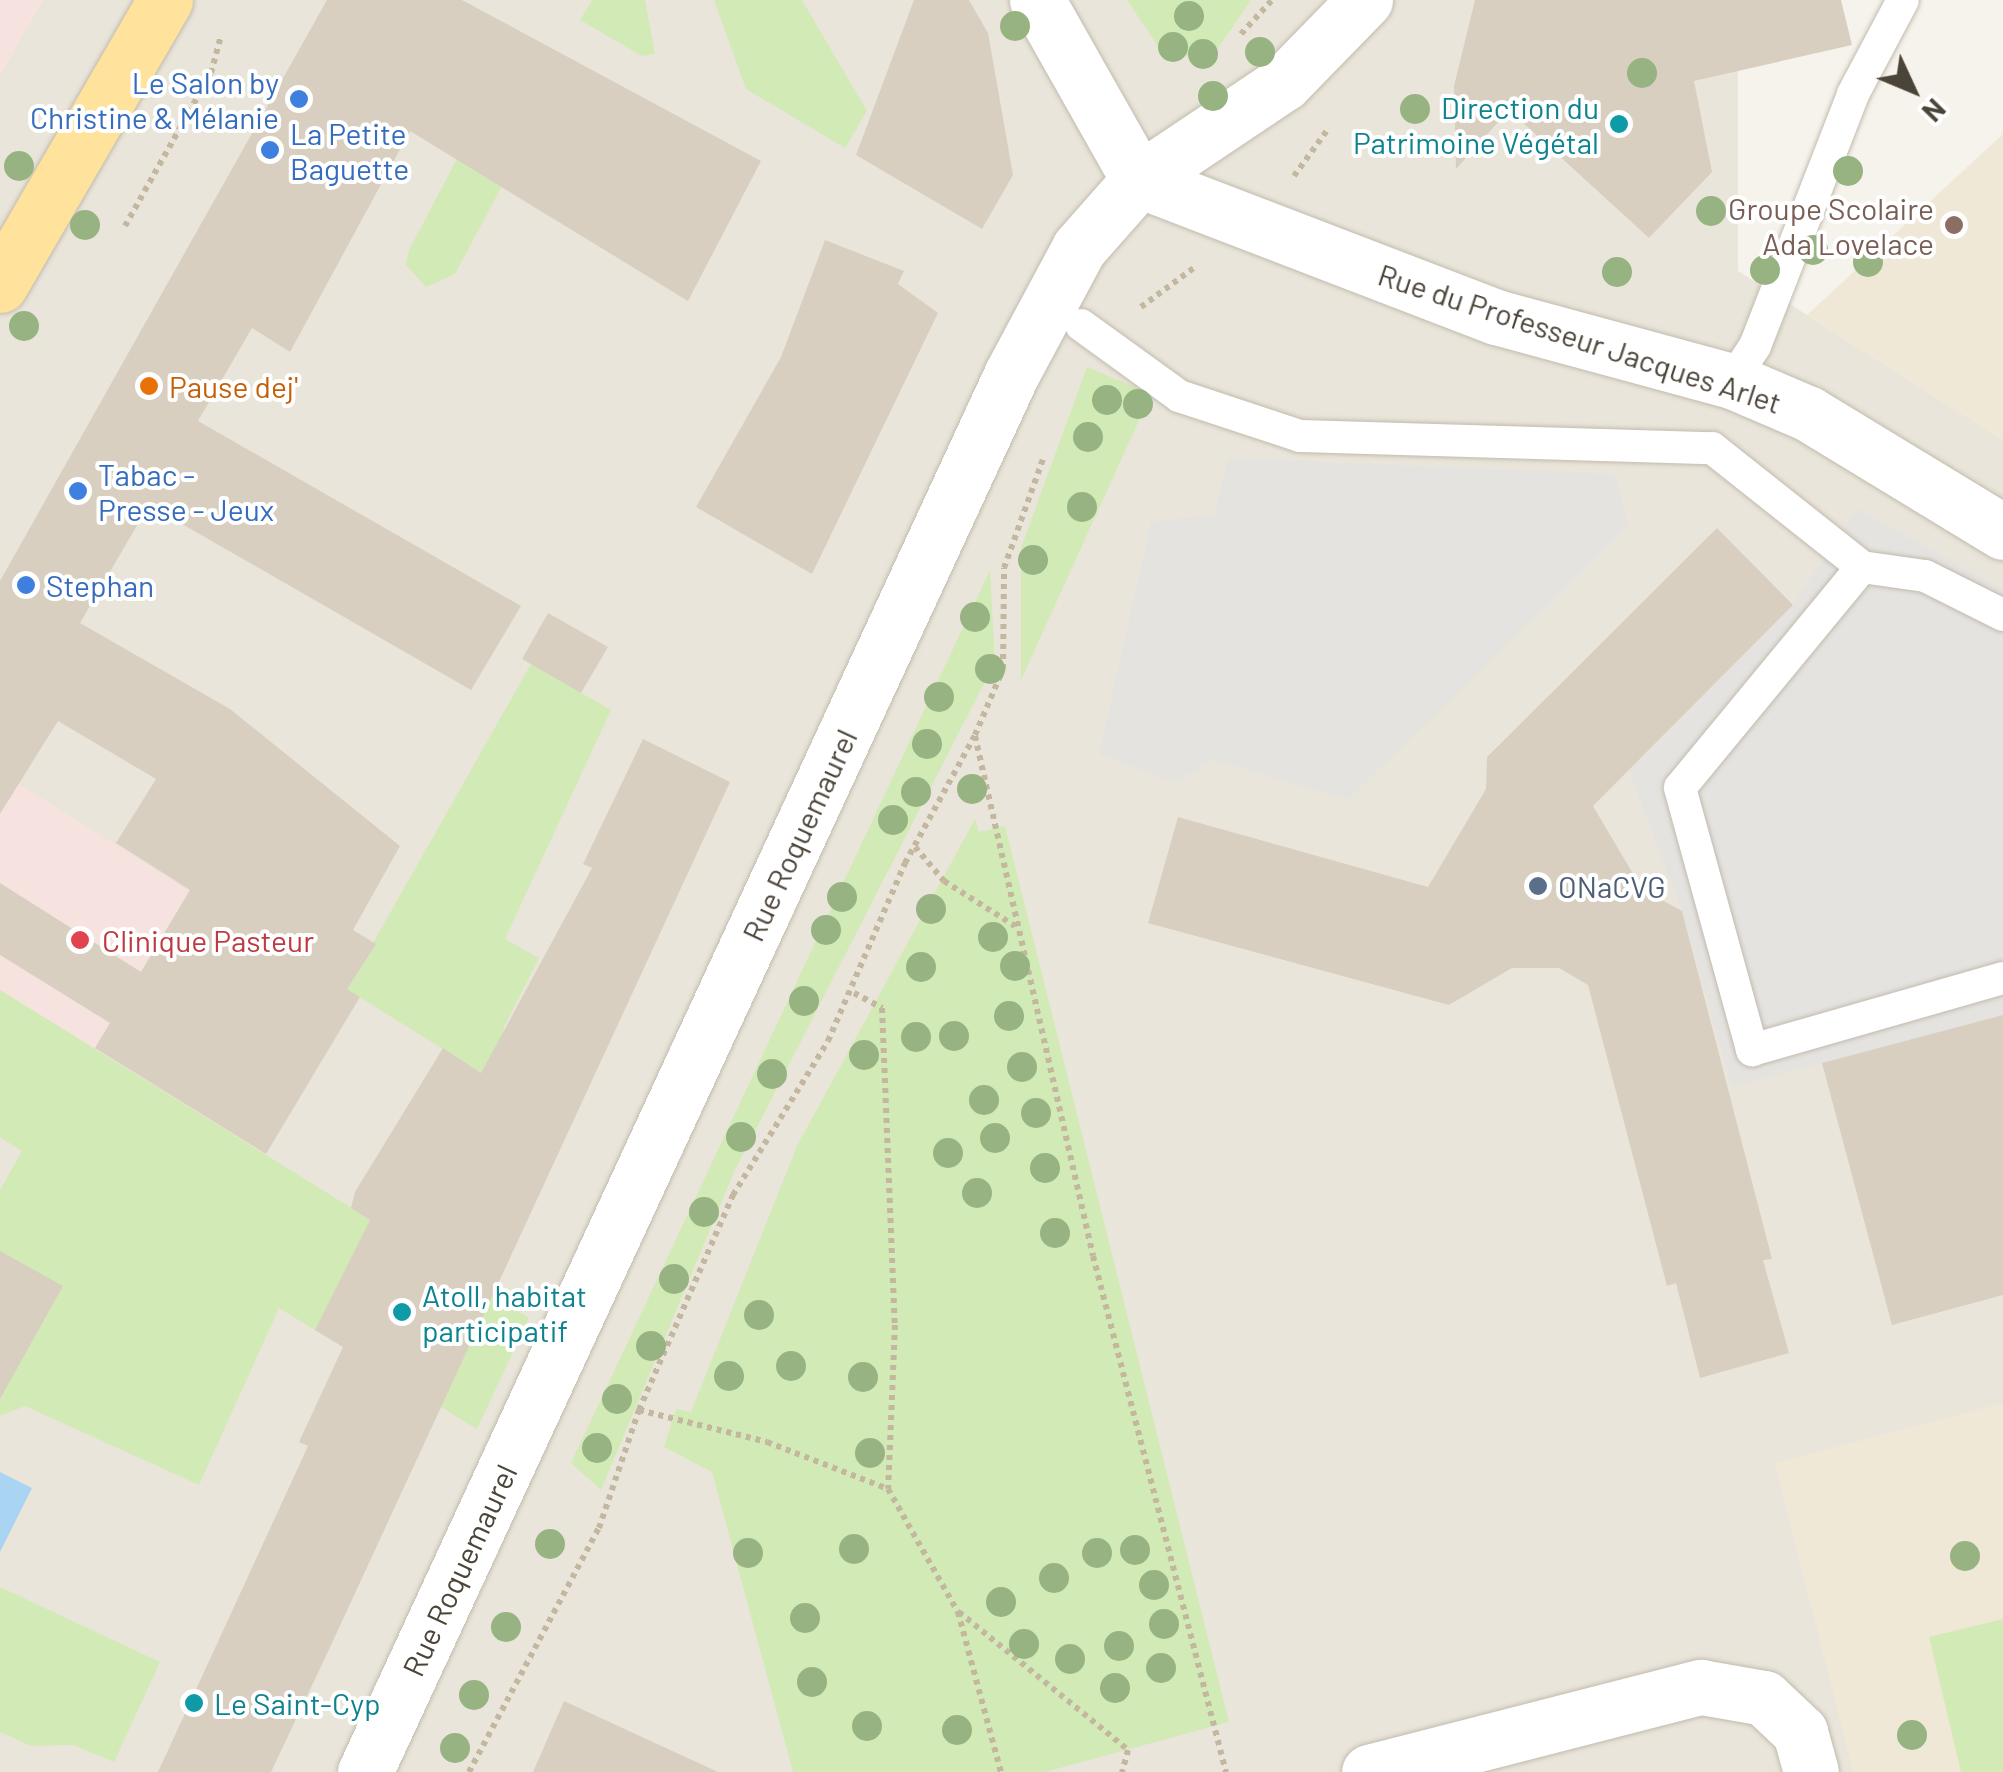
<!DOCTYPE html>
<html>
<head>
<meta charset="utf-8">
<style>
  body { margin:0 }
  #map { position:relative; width:2003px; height:1772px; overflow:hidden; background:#f6f3ec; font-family:Barlow,sans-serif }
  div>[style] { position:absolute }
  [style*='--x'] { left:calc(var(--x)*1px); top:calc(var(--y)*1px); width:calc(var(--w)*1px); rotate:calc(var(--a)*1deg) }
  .residential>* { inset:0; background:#eae5da }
  .education>* { inset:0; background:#efe8d6 }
  .medical>* { inset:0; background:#f6e3e0 }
  .green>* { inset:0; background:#d2eab5 }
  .parking>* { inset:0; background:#e5e3e0 }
  .water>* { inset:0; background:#a9d4f2 }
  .building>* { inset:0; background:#d8cfc1 }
  .path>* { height:6px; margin-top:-3px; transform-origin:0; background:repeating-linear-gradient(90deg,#c4b79f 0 5px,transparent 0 10px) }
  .roads { filter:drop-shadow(0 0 2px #c2bbae) drop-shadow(0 0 2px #c2bbae) }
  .lane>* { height:32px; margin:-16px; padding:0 16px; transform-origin:16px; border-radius:16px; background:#fff }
  .street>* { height:55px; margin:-27.5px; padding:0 27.5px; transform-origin:27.5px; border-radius:27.5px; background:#fff }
  .primary>* { height:55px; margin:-27.5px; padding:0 27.5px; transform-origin:27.5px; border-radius:27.5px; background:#ffe39c }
  .trees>* { width:30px; height:30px; margin:-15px; border-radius:50%; background:#97b381 }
  .dots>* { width:28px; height:28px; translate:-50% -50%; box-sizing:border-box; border:5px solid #fff; border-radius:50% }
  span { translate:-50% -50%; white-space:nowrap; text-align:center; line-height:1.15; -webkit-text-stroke:8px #fff; paint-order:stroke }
  .shop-label { font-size:30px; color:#366cbe }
  .right { translate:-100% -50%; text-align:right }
  .left { translate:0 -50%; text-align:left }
  .culture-label { font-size:30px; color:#0d838f }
  .education-label { font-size:30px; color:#785e54 }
  .street-label { font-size:30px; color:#4b4439 }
  .food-label { font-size:30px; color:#c56008 }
  .service-label { font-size:30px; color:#4e5e75 }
  .health-label { font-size:30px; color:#be3a42 }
  .north { position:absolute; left:1863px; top:40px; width:100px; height:100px; -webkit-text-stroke:8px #fff; paint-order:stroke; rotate:134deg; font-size:28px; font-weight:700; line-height:40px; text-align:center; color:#4b4439 }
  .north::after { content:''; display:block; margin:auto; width:35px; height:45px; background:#4b4439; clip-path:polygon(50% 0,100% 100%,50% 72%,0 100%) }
</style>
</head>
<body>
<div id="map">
  <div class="residential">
    <i style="clip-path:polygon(0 0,1738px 0,1738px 271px,2003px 440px,2003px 1772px,0 1772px)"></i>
  </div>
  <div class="education">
    <i style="clip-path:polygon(2003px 134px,2003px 440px,1807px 315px)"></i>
    <i style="clip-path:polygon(2003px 1403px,2003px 1772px,1853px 1772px,1775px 1463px)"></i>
  </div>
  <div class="medical">
    <i style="clip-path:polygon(0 0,43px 0,0 75px)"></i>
    <i style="clip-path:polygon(0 772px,189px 891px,95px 1048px,0 990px)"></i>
  </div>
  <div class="green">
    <i style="clip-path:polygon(592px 0,645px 0,655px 54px,642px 56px,580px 20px)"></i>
    <i style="clip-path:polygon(714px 0,802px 0,867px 111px,845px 148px,746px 89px)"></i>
    <i style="clip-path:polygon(1127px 0,1251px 0,1218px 48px,1168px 61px)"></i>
    <i style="clip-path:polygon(457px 159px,502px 186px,455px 274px,426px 287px,406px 265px,409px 250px)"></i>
    <i style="clip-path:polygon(1087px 367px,1151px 394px,1021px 680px,1021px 548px)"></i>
    <i style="clip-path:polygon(990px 570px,995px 662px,735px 1170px,601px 1490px,571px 1463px)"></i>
    <i style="clip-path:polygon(531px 664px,611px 710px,505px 939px,539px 958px,503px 1029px,514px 1035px,491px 1079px,347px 989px)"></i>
    <i style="clip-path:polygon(975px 819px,979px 832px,1005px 826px,1229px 1722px,1045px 1772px,793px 1772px,712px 1472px,664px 1447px,676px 1409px,691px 1412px,797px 1146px)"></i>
    <i style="clip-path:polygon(0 990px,529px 1318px,477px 1429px,279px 1308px,199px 1485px,25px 1406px,0 1416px,0 1190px,22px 1151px,0 1137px)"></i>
    <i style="clip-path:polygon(0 1587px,160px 1662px,114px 1762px,73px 1745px,31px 1746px,0 1732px)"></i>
    <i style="clip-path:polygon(2003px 1619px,2003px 1772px,1961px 1772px,1929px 1637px)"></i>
  </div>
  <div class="parking">
    <i style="clip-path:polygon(1228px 458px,1615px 474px,1628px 526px,1348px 800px,1213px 760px,1174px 783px,1099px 754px,1151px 522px,1214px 515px)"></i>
    <i style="clip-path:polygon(1857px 509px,2003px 589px,2003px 1015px,1732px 1087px,1682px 911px,1629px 771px,1793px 605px)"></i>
  </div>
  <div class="water">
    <i style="clip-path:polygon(0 1472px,32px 1488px,0 1552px)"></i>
  </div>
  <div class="building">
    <i style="clip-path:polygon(327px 0,462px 0,761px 161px,688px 301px,410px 131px,290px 352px,252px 328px,198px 421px,521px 606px,471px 690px,149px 505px,80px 623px,230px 709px,400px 846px,353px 930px,376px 944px,347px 989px,360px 997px,266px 1154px,95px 1048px,110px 1023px,0 955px,0 883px,141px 972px,190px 890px,116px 843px,156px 779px,58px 721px,0 814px,0 581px)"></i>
    <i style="clip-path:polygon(914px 0,969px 0,988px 33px,1013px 175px,982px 229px,856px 155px)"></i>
    <i style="clip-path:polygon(1475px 0,1841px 0,1852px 45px,1694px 81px,1712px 172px,1649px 238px,1509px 110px,1456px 169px,1454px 86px)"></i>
    <i style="clip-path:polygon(825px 240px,904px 271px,898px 284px,938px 313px,812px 574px,696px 507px,781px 357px)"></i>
    <i style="clip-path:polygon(1717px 528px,1793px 605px,1593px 806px,1642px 889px,1682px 911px,1772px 1259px,1763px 1260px,1789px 1353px,1700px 1378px,1676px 1283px,1667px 1286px,1588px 985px,1559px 968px,1512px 968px,1449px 1005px,1148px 923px,1178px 817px,1428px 887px,1486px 789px,1487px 757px)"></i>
    <i style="clip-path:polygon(548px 613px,608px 647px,581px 693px,522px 659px)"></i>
    <i style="clip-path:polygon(643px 739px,730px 782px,326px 1656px,271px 1772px,158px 1772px,308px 1446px,299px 1442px,343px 1347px,315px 1330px,370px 1220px,351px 1208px,355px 1192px,443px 1048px,481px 1073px,592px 868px,583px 864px)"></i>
    <i style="clip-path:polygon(2003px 1015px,2003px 1295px,1892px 1325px,1822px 1063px)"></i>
    <i style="clip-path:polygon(0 1251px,63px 1286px,0 1399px)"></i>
    <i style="clip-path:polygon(564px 1701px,718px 1772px,533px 1772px)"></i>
  </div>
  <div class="path">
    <i style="--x:1241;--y:34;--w:46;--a:-47.6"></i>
    <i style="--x:1294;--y:176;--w:58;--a:-54.1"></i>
    <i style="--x:125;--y:226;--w:176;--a:-60.7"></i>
    <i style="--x:211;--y:73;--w:39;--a:-75"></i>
    <i style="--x:1141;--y:307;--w:67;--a:-36.5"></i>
    <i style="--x:975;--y:736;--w:533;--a:77.21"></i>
    <i style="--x:1093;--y:1256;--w:533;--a:75.55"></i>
    <i style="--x:915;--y:847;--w:45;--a:49.5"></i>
    <i style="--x:944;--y:881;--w:84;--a:32.4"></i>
    <i style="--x:854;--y:993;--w:32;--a:28"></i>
    <i style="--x:882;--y:1008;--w:317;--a:87.7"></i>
    <i style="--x:895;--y:1325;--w:164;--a:92.4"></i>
    <i style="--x:639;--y:1410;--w:132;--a:14"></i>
    <i style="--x:767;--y:1442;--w:130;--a:21.2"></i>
    <i style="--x:888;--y:1489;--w:142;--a:60.4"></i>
    <i style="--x:958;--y:1612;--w:166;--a:75"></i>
    <i style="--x:959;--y:1612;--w:218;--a:39.2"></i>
    <i style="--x:1128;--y:1750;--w:23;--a:105"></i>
    <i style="--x:469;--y:1772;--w:276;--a:-62"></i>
    <i style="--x:599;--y:1528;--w:125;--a:-71.3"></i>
    <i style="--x:639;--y:1410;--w:235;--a:-66.4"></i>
    <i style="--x:733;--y:1195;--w:181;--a:-58.3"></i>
    <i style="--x:828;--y:1041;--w:194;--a:-66.6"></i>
    <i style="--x:905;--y:863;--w:146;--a:-61.3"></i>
    <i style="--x:975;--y:735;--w:72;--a:-67"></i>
    <i style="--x:1003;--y:669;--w:101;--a:-89.4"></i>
    <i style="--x:1004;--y:568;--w:116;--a:-70.3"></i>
  </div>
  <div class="roads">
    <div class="lane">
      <i style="--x:1081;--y:325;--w:121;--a:35.9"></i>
      <i style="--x:1179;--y:396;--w:127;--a:18.3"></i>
      <i style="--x:1300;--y:436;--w:412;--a:1.7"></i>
      <i style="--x:1712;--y:448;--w:191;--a:38.4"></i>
      <i style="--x:1732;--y:381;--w:42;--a:-56.7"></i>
      <i style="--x:1755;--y:346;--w:270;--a:-68.7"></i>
      <i style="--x:1853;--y:94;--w:106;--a:-62"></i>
      <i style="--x:2003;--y:615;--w:87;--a:-153.4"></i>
      <i style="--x:1925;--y:576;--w:64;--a:-171.9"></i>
      <i style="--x:1862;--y:567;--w:286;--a:129.5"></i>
      <i style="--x:1680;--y:788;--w:272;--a:74.6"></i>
      <i style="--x:1752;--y:1050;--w:261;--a:-16"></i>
    </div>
    <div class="street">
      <i style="--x:1037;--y:0;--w:207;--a:60.5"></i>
      <i style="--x:1139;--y:180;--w:382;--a:21"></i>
      <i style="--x:1496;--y:317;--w:245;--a:15.2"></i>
      <i style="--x:1732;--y:381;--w:84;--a:23.2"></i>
      <i style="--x:1809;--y:414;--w:227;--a:31.3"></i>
      <i style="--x:365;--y:1772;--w:1539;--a:-65.18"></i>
      <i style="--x:1011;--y:375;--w:144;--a:-61.8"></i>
      <i style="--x:1079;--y:248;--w:91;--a:-48.6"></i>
      <i style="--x:1139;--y:180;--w:174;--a:-33.8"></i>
      <i style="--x:1284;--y:83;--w:116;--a:-45.7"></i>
      <i style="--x:1369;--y:1772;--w:343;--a:-14.4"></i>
      <i style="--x:1701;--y:1687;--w:64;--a:9.9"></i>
      <i style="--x:1764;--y:1698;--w:50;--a:43.4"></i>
      <i style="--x:1800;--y:1732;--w:41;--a:74.6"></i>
    </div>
    <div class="primary">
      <i style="--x:0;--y:285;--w:329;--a:-59.9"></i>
    </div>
  </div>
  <div class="trees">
    <i style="left:1189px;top:16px"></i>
    <i style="left:1015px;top:26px"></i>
    <i style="left:1173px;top:47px"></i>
    <i style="left:1260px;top:52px"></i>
    <i style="left:1203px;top:54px"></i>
    <i style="left:1642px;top:73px"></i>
    <i style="left:1213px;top:96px"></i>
    <i style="left:1415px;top:109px"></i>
    <i style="left:19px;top:166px"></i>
    <i style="left:1848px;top:171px"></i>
    <i style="left:1711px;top:211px"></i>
    <i style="left:85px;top:225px"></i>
    <i style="left:1813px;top:250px"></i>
    <i style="left:1868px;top:262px"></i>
    <i style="left:1765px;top:270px"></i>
    <i style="left:1617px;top:272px"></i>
    <i style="left:24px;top:326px"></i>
    <i style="left:1107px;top:400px"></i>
    <i style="left:1138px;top:404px"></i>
    <i style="left:1088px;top:437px"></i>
    <i style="left:1082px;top:507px"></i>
    <i style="left:1033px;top:560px"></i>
    <i style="left:975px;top:617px"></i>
    <i style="left:990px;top:669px"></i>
    <i style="left:939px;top:697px"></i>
    <i style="left:927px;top:744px"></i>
    <i style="left:972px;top:789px"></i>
    <i style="left:916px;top:792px"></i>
    <i style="left:893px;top:820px"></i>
    <i style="left:842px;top:897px"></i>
    <i style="left:931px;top:909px"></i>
    <i style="left:826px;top:930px"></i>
    <i style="left:993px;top:937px"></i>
    <i style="left:1015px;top:966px"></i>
    <i style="left:921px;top:967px"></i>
    <i style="left:804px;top:1001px"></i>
    <i style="left:1009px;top:1016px"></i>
    <i style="left:954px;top:1036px"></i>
    <i style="left:916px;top:1037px"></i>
    <i style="left:864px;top:1055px"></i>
    <i style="left:1022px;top:1067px"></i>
    <i style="left:772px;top:1074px"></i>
    <i style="left:984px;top:1100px"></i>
    <i style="left:1036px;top:1113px"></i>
    <i style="left:741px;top:1137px"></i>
    <i style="left:995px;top:1138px"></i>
    <i style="left:948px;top:1153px"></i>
    <i style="left:1045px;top:1168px"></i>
    <i style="left:977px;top:1193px"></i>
    <i style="left:704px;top:1212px"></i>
    <i style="left:1055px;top:1233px"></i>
    <i style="left:674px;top:1279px"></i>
    <i style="left:759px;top:1315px"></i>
    <i style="left:651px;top:1346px"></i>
    <i style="left:791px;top:1366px"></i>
    <i style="left:729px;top:1376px"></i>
    <i style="left:863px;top:1377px"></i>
    <i style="left:617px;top:1399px"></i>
    <i style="left:597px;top:1448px"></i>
    <i style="left:870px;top:1453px"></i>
    <i style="left:550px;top:1544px"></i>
    <i style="left:854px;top:1549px"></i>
    <i style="left:1135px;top:1550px"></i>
    <i style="left:748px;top:1553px"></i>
    <i style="left:1097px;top:1553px"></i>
    <i style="left:1965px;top:1556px"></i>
    <i style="left:1054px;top:1578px"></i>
    <i style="left:1154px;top:1585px"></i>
    <i style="left:1001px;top:1602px"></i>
    <i style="left:805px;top:1618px"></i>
    <i style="left:1164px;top:1624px"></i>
    <i style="left:506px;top:1627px"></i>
    <i style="left:1024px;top:1644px"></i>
    <i style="left:1119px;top:1646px"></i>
    <i style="left:1070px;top:1659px"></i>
    <i style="left:1161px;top:1668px"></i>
    <i style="left:812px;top:1682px"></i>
    <i style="left:1115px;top:1688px"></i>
    <i style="left:474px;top:1695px"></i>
    <i style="left:867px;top:1726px"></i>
    <i style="left:957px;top:1730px"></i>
    <i style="left:1912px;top:1735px"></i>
    <i style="left:455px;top:1748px"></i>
  </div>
  <div class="dots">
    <i style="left:299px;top:99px;background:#3f7fe0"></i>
    <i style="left:1619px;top:124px;background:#0f9aa8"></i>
    <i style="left:270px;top:150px;background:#3f7fe0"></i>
    <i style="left:1954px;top:225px;background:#8d6e63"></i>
    <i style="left:149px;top:386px;background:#e8710a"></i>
    <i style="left:78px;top:491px;background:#3f7fe0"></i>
    <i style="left:26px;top:585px;background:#3f7fe0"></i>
    <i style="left:1538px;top:886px;background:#5c6f8a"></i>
    <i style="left:80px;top:940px;background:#e0444e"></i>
    <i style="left:402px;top:1312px;background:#0f9aa8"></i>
    <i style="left:194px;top:1703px;background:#0f9aa8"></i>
  </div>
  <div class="shop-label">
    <span class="right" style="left:279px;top:99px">Le Salon by<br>Christine &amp; Mélanie</span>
    <span class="left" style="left:290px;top:150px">La Petite<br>Baguette</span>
    <span class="left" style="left:98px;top:491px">Tabac -<br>Presse - Jeux</span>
    <span class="left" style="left:46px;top:585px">Stephan</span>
  </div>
  <div class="culture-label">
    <span class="right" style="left:1599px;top:124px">Direction du<br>Patrimoine Végétal</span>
    <span class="left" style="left:422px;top:1312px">Atoll, habitat<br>participatif</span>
    <span class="left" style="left:214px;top:1703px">Le Saint-Cyp</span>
  </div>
  <div class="education-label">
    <span class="right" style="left:1934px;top:225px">Groupe Scolaire<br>Ada Lovelace</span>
  </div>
  <div class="street-label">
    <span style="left:1580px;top:338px;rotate:18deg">Rue du Professeur Jacques Arlet</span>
    <span style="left:799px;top:835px;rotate:-65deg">Rue Roquemaurel</span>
    <span style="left:459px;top:1570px;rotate:-65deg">Rue Roquemaurel</span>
  </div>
  <div class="food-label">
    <span class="left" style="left:169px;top:386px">Pause dej'</span>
  </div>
  <div class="service-label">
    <span class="left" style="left:1558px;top:886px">ONaCVG</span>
  </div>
  <div class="health-label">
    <span class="left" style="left:102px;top:940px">Clinique Pasteur</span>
  </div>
  <div class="north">N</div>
</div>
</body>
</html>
